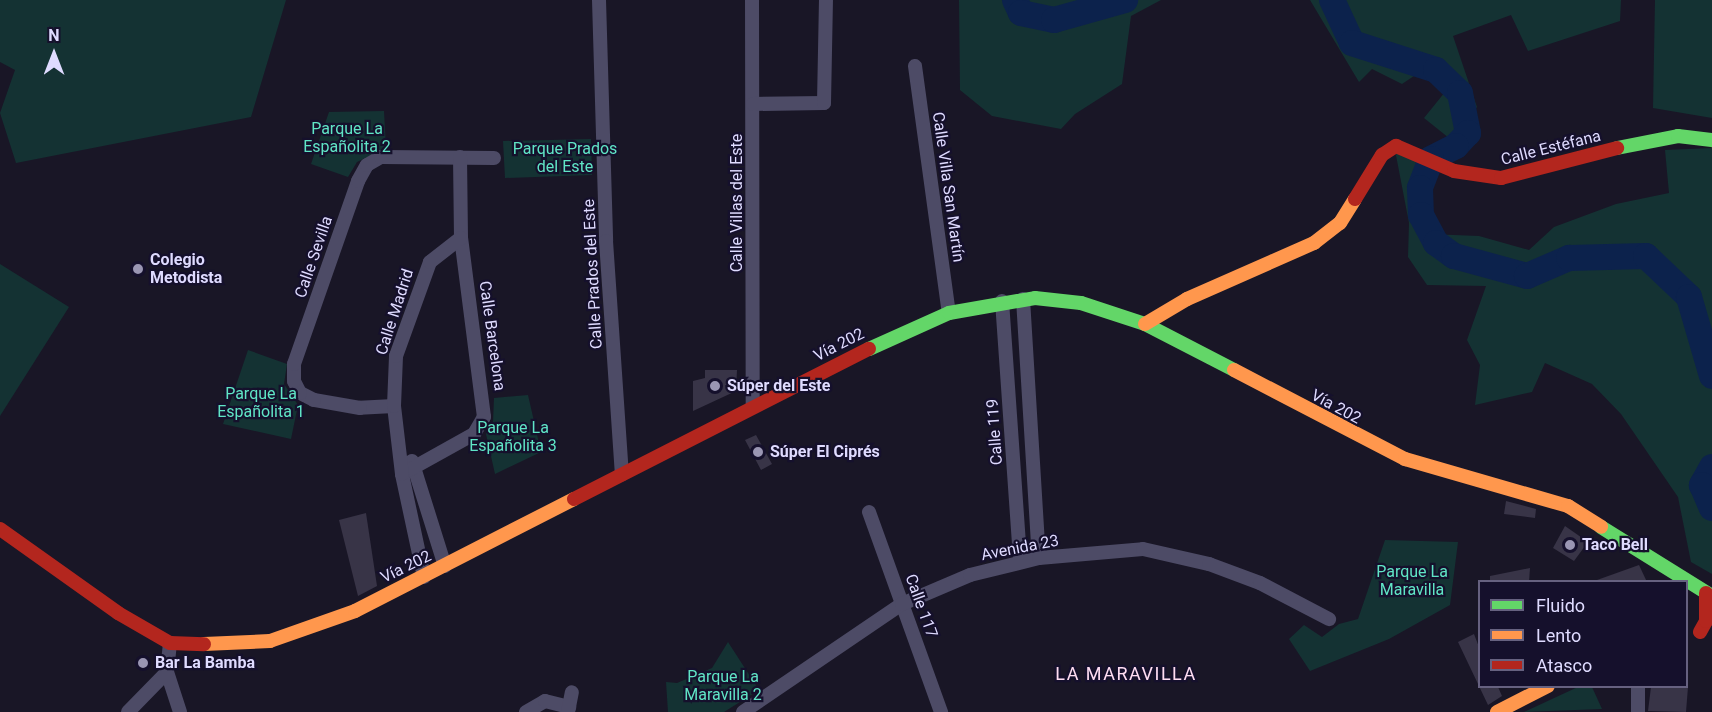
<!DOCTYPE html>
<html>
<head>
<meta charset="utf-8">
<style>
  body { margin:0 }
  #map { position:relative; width:1712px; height:712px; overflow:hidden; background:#191626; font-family:Roboto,sans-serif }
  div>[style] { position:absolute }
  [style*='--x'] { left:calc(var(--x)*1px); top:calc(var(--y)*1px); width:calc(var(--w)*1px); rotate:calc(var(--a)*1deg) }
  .green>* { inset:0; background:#143233 }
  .river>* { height:26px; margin:-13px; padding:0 13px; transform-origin:13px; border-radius:13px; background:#0c224c }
  .building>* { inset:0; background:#383447 }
  .street>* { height:14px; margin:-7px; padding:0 7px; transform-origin:7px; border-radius:7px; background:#4d4b66 }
  .fast>* { height:14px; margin:-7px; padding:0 7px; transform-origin:7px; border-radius:7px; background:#63d668 }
  .slow>* { height:14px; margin:-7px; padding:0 7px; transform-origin:7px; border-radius:7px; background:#ff974d }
  .jam>* { height:14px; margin:-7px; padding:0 7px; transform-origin:7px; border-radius:7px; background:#b3261e }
  .dots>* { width:16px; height:16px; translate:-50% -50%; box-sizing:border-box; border:3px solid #15102c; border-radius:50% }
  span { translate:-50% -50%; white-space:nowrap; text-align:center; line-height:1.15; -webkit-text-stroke:4.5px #15102c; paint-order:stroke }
  .park-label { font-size:16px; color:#60e5c6 }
  .street-label { font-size:16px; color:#dfdbff }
  .poi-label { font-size:16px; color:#dfdbff; font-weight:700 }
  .left { translate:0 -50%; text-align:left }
  .neighbourhood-label { font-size:18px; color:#ffddf2; letter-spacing:1.5px }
  .legend { position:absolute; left:1478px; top:580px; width:210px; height:108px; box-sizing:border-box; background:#15102c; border:2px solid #666180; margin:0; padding:8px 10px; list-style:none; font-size:18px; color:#dfdbff }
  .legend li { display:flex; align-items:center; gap:12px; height:30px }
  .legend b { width:30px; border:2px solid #666180 }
  .north { position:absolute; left:24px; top:24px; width:60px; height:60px; -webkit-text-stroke:4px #15102c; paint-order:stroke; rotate:0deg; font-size:16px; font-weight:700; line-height:24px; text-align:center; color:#dfdbff }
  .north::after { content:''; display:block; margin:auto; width:21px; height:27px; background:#dfdbff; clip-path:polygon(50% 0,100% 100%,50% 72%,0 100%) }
</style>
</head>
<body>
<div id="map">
  <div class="green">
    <i style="clip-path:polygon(0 0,286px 0,251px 117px,16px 163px,0 113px,15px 70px,0 62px)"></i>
    <i style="clip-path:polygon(959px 0,1161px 0,1131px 16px,1122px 84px,1075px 114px,1061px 129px,992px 116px,960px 90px)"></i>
    <i style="clip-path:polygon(1310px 0,1621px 0,1620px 21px,1528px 51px,1511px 15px,1453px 36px,1477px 107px,1454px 142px,1424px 118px,1445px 92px,1420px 72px,1402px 84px,1372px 69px,1359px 82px)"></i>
    <i style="clip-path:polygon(1655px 0,1712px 0,1712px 118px,1653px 108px)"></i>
    <i style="clip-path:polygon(384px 111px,386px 148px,357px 162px,348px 177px,311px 164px,329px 112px)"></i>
    <i style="clip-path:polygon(591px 139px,592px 175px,505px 178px,503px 141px)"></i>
    <i style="clip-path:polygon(1712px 148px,1712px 574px,1691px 562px,1678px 497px,1621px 414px,1592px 384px,1545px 363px,1532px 392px,1475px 405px,1480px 365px,1467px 340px,1486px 286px,1427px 285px,1408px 257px,1409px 223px,1395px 150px,1421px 154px,1428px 234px,1479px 236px,1529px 250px,1554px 227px,1616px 204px,1669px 193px,1665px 150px)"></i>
    <i style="clip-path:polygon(0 264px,69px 307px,0 416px)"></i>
    <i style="clip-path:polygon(248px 350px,287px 364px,284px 384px,298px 405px,291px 439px,223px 424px)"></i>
    <i style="clip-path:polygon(528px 395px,541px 452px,495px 474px,486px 434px,493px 422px,494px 398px)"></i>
    <i style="clip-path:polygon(1385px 540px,1458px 542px,1450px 605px,1389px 639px,1310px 671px,1289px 639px,1304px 625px,1322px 637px,1339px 624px,1358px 619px)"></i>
    <i style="clip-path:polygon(728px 642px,759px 690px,724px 712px,668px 712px,666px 682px,677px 683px,712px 668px)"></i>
    <i style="clip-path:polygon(1580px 686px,1592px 687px,1602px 709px,1524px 712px)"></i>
  </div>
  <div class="river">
    <i style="--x:1015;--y:0;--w:14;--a:65"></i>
    <i style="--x:1021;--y:13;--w:34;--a:12"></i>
    <i style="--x:1054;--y:20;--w:74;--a:-15.7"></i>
    <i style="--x:1332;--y:0;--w:47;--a:65.1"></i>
    <i style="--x:1352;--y:43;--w:88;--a:17.8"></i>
    <i style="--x:1436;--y:70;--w:33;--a:44"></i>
    <i style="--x:1460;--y:93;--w:41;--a:78.7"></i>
    <i style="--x:1468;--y:133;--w:18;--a:133"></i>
    <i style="--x:1456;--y:146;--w:28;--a:153"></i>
    <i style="--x:1431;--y:159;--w:31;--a:111"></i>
    <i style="--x:1420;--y:188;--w:27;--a:88"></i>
    <i style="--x:1421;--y:215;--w:32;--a:62"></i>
    <i style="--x:1436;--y:243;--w:22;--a:36"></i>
    <i style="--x:1454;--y:256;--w:76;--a:15.3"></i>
    <i style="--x:1527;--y:276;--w:46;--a:-23.2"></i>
    <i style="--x:1569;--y:258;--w:77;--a:-1.5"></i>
    <i style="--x:1646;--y:256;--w:59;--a:43.6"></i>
    <i style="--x:1689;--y:297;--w:82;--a:73.8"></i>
    <i style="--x:1712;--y:467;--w:21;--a:119"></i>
    <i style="--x:1702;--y:485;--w:25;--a:67"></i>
  </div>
  <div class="building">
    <i style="clip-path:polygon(705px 370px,737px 370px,736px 391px,693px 411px,693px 381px,705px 378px)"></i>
    <i style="clip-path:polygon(756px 435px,772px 464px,761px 470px,745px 440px)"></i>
    <i style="clip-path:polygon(1506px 501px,1536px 509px,1535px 518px,1504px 514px)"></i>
    <i style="clip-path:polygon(366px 513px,377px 586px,358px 596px,339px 520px)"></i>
    <i style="clip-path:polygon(1565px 526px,1588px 542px,1574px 561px,1553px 548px)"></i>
    <i style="clip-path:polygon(1639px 565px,1647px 582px,1597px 582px,1597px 580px)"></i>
    <i style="clip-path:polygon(1530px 568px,1529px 582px,1490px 582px,1490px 576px)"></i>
    <i style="clip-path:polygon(1474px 634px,1479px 647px,1479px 687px,1498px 687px,1502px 696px,1488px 705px,1458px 642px)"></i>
    <i style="clip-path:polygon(1651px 687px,1688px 687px,1686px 712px,1648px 711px)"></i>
  </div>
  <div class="street">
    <i style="--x:599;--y:0;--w:241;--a:88.3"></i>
    <i style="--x:606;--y:241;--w:234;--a:86.1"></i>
    <i style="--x:752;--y:0;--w:407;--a:89.9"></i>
    <i style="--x:915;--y:66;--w:249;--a:82.2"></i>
    <i style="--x:753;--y:104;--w:71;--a:-0.8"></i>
    <i style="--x:824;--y:103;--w:103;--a:-88.9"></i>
    <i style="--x:1023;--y:299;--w:259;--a:86.5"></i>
    <i style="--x:1002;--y:301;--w:261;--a:86"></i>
    <i style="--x:394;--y:406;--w:34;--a:177"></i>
    <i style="--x:360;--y:408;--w:47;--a:-170.1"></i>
    <i style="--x:314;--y:400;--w:16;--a:-153"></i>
    <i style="--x:300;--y:393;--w:13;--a:-117"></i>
    <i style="--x:294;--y:381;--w:17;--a:-90"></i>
    <i style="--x:294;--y:364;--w:194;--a:-70.7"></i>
    <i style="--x:358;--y:181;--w:18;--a:-61"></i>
    <i style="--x:367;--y:165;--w:16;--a:-30"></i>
    <i style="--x:381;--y:157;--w:113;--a:0.5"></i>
    <i style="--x:412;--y:461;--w:110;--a:72.6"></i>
    <i style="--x:402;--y:474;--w:82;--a:-29.1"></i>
    <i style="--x:474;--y:434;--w:20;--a:-60"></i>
    <i style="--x:484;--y:417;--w:180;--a:-97.3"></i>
    <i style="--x:461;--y:238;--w:81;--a:-90.7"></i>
    <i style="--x:869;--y:512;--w:213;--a:70.2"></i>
    <i style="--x:424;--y:577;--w:105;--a:-102.1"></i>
    <i style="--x:402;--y:474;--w:68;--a:-96.7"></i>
    <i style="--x:394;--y:406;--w:50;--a:-87.7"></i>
    <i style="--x:396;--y:356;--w:100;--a:-70.1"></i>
    <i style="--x:430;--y:262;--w:39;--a:-38"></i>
    <i style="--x:170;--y:643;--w:29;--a:96"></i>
    <i style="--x:167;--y:672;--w:42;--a:72"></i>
    <i style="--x:1638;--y:686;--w:26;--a:90"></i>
    <i style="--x:128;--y:712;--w:56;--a:-45.7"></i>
    <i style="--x:526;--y:712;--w:22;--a:-30"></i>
    <i style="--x:545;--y:701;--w:25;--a:14"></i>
    <i style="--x:568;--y:712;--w:20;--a:-79"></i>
    <i style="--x:743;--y:712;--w:192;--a:-34.2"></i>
    <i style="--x:902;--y:604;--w:74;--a:-23.1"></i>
    <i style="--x:970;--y:575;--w:71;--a:-13.8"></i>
    <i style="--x:1039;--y:558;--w:104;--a:-4.9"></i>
    <i style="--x:1143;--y:549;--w:68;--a:12.8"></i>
    <i style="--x:1209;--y:564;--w:54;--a:20.4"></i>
    <i style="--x:1260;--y:583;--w:78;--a:27.6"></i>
  </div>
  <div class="fast">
    <i style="--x:1617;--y:148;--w:62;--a:-11.1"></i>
    <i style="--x:1678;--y:136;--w:34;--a:7"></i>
    <i style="--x:869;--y:349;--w:88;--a:-24.2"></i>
    <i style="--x:949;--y:313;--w:87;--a:-9.9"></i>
    <i style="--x:1035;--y:298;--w:46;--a:6.2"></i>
    <i style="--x:1081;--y:303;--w:67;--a:18.2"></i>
    <i style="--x:1145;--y:324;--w:100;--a:27.3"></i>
    <i style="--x:1601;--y:527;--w:131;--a:31.9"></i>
  </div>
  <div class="slow">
    <i style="--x:1145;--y:324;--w:49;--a:-30.8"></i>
    <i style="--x:1187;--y:299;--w:139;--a:-23.8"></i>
    <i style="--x:1314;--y:243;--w:33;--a:-38"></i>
    <i style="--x:1340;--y:223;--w:28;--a:-58"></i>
    <i style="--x:1234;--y:370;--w:193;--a:27.5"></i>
    <i style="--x:1405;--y:459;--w:170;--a:16.1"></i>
    <i style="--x:1568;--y:506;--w:39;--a:32"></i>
    <i style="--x:204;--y:644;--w:66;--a:-2.6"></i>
    <i style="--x:270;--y:641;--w:90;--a:-19.4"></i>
    <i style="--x:355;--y:611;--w:246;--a:-27.1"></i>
    <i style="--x:1497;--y:712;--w:57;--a:-27"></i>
  </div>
  <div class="jam">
    <i style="--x:1355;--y:199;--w:52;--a:-58.5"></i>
    <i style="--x:1382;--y:155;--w:17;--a:-33"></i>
    <i style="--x:1396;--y:146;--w:63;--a:23.3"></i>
    <i style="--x:1454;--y:171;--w:48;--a:8.5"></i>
    <i style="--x:1501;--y:178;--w:120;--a:-14.5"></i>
    <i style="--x:574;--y:499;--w:331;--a:-27"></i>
    <i style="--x:0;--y:529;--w:145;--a:35.4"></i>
    <i style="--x:118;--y:613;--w:60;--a:30"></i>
    <i style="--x:170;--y:643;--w:34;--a:2"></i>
    <i style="--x:1700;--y:632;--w:13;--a:-61"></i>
    <i style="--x:1706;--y:621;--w:28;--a:-90"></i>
  </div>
  <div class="dots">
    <i style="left:138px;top:269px;background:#9a96b3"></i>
    <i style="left:715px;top:386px;background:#9a96b3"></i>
    <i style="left:758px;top:452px;background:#9a96b3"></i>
    <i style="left:1570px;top:545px;background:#9a96b3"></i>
    <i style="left:143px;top:663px;background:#9a96b3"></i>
  </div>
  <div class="park-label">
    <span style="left:347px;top:138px">Parque La<br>Españolita 2</span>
    <span style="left:565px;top:158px">Parque Prados<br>del Este</span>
    <span style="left:261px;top:403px">Parque La<br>Españolita 1</span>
    <span style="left:513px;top:437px">Parque La<br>Españolita 3</span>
    <span style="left:1412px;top:581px">Parque La<br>Maravilla</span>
    <span style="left:723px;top:686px">Parque La<br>Maravilla 2</span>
  </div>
  <div class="street-label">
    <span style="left:1551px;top:148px;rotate:-14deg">Calle Estéfana</span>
    <span style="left:948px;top:187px;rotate:82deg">Calle Villa San Martín</span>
    <span style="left:737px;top:203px;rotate:-90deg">Calle Villas del Este</span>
    <span style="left:314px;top:257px;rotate:-71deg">Calle Sevilla</span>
    <span style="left:593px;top:274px;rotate:-93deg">Calle Prados del Este</span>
    <span style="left:395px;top:312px;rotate:-72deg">Calle Madrid</span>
    <span style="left:492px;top:336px;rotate:82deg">Calle Barcelona</span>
    <span style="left:839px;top:345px;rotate:-27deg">Vía 202</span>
    <span style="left:1336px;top:407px;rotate:28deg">Vía 202</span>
    <span style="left:995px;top:432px;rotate:-94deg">Calle 119</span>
    <span style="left:1020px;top:548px;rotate:-11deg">Avenida 23</span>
    <span style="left:406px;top:567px;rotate:-26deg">Vía 202</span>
    <span style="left:921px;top:606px;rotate:70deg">Calle 117</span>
  </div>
  <div class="poi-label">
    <span class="left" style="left:150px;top:269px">Colegio<br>Metodista</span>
    <span class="left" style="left:727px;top:386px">Súper del Este</span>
    <span class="left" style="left:770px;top:452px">Súper El Ciprés</span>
    <span class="left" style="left:1582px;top:545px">Taco Bell</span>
    <span class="left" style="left:155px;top:663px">Bar La Bamba</span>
  </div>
  <div class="neighbourhood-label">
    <span style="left:1126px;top:674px">LA MARAVILLA</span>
  </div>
  <ul class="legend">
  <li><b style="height:8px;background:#63d668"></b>Fluido</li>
  <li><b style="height:8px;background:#ff974d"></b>Lento</li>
  <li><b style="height:8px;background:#b3261e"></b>Atasco</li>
  </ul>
  <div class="north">N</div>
</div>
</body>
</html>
